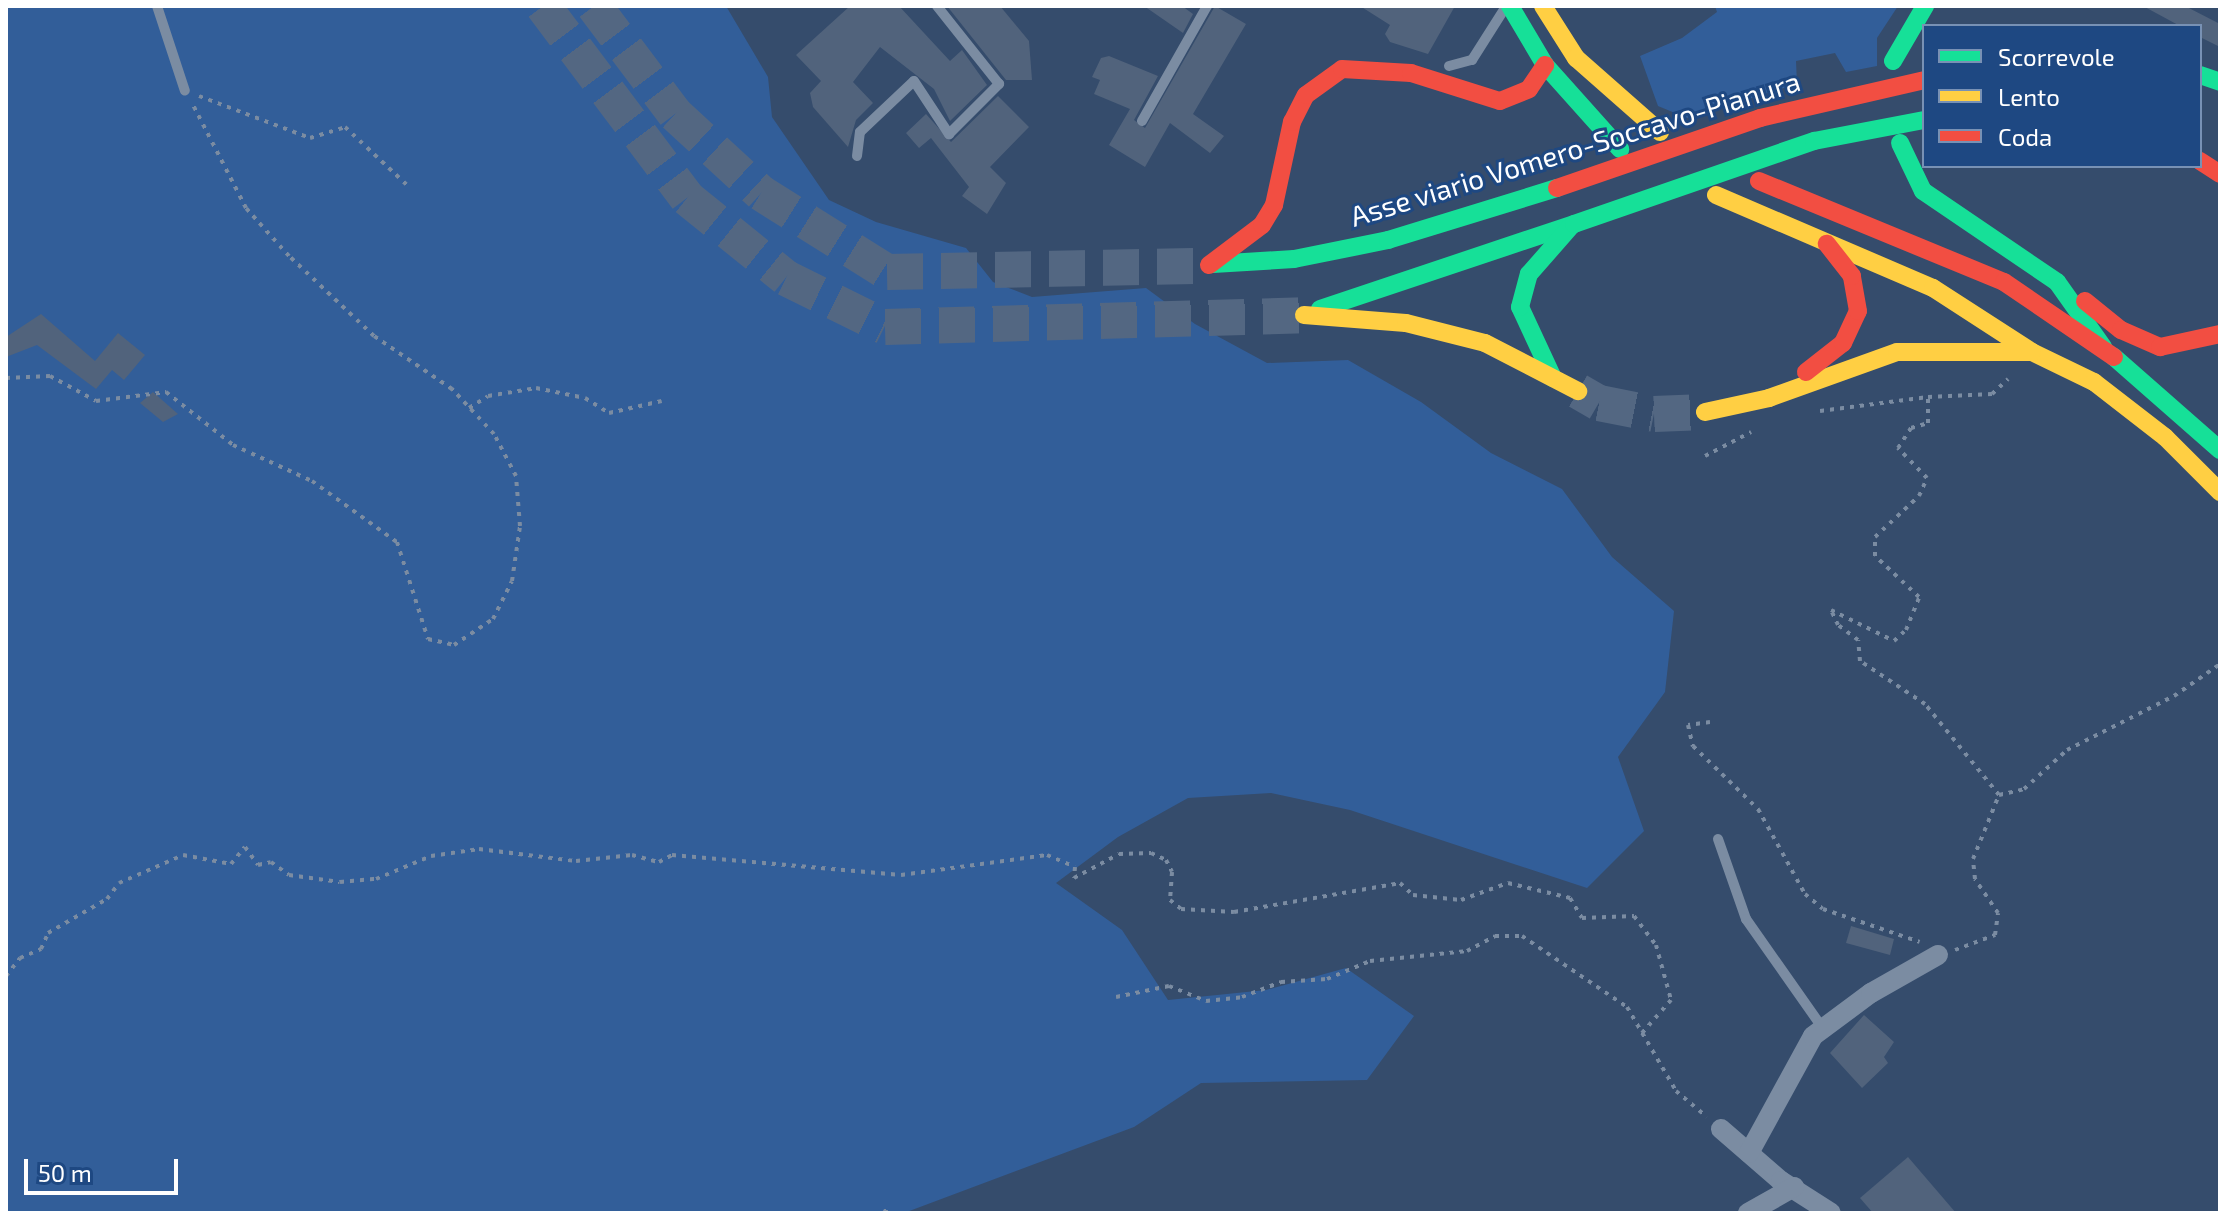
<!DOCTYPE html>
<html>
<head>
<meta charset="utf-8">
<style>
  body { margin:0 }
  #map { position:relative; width:2226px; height:1219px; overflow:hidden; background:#354c6c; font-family:"Exo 2",sans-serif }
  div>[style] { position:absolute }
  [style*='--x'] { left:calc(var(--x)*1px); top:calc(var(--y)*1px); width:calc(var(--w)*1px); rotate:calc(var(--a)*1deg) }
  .green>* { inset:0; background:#325e99 }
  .building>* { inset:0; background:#51637c }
  .highway-tunnel>* { height:36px; margin-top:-18px; transform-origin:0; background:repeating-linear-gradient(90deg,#536782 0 36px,transparent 0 54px) }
  .path>* { height:4px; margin-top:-2px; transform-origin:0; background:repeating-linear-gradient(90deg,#7b8ca2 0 4px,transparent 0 10px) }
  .lane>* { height:10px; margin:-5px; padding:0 5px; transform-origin:5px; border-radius:5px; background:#7b8ca2 }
  .street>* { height:20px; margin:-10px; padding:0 10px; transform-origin:10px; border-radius:10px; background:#7b8ca2 }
  .fast>* { height:18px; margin:-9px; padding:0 9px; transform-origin:9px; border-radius:9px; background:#16e098 }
  .slow>* { height:18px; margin:-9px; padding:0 9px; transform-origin:9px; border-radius:9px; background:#ffcf43 }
  .jam>* { height:18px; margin:-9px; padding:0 9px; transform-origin:9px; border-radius:9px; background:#f24e42 }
  .fast-bridge>* { height:18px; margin:-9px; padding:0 9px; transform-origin:9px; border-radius:9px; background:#16e098 }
  .jam-bridge>* { height:18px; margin:-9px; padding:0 9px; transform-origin:9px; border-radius:9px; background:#f24e42 }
  span { translate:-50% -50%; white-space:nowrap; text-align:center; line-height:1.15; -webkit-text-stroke:6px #1e4882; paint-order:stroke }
  .street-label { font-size:28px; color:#fff }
  .frame { position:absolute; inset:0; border:8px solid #fff; pointer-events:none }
  .legend { position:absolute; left:1922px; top:24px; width:280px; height:144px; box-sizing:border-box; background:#1e4882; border:2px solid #7891b4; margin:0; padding:10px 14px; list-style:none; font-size:24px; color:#fff }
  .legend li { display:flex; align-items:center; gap:16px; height:40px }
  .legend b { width:40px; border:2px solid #7891b4 }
  .scale { position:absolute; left:24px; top:1159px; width:154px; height:36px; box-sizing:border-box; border:4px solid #fff; border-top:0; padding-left:10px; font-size:24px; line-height:28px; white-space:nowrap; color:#fff; -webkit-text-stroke:6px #1e4882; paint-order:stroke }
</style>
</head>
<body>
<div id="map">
  <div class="green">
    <i style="clip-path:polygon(6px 6px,726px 6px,768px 77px,772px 117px,829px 200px,876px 222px,966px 248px,993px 282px,1032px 297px,1146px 288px,1195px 324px,1267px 363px,1348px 360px,1421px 402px,1491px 453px,1562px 489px,1612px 557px,1674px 611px,1665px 692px,1618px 757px,1644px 831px,1587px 888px,1350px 810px,1271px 793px,1188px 798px,1118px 837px,1056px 883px,1122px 930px,1168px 1000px,1266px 990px,1346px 968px,1414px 1016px,1367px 1080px,1201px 1083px,1134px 1127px,904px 1213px,6px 1213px)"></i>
    <i style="clip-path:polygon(1715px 6px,1898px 6px,1877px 38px,1877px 66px,1846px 72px,1835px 53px,1796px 61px,1797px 84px,1687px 118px,1658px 106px,1640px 56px,1682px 38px,1717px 12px)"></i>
  </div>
  <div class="building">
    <i style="clip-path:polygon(850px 6px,899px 6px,950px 61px,962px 50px,987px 85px,950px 121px,934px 89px,880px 47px,853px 82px,873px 103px,856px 120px,848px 147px,813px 107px,810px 93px,821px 81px,796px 55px)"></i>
    <i style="clip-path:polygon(947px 6px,1000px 6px,1029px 41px,1032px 80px,1006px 80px)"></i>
    <i style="clip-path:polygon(1144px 6px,1182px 6px,1193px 14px,1183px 33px)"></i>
    <i style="clip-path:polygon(1215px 6px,1246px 24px,1193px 114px,1224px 136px,1210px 153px,1170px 123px,1145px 167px,1109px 145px,1130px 109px,1094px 94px,1100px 80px,1092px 77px,1101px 58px,1109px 56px,1158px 76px,1134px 120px,1145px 128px)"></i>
    <i style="clip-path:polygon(1360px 6px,1455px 6px,1428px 54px,1390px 42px,1385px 34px,1390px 25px)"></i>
    <i style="clip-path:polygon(2143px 6px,2185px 6px,2220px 24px,2220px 47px,2200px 37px,2200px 26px,2180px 26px)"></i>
    <i style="clip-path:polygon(998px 96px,1029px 127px,990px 167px,1006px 183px,987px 214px,962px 196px,969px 187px,931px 138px,919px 148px,906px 133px,926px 114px,951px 142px)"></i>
    <i style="clip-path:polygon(41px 314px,95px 361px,118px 333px,145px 355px,124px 380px,112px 370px,96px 389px,37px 345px,6px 357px,6px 337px)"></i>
    <i style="clip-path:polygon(153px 392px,178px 414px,163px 422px,140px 403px)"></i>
    <i style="clip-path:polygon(1851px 926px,1894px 939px,1890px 955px,1846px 943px)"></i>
    <i style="clip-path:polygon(1864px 1015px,1894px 1042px,1884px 1057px,1888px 1063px,1862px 1088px,1830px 1053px)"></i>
    <i style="clip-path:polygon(1908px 1157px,1956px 1213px,1873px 1213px,1860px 1198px)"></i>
  </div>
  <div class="highway-tunnel">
    <i style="--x:543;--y:6;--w:240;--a:53.1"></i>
    <i style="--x:687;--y:198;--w:127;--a:38.9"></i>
    <i style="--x:786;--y:278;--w:110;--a:26.3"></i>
    <i style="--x:885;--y:327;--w:419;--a:-1.6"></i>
    <i style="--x:594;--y:6;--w:135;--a:53.1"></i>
    <i style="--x:675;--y:114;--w:117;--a:42.6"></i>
    <i style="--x:761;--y:193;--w:149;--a:32.1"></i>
    <i style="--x:887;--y:272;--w:307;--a:-1.1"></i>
    <i style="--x:1578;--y:391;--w:24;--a:30"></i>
    <i style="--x:1599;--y:403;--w:56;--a:11.3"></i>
    <i style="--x:1654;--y:414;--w:51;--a:-2.2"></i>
  </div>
  <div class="path">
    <i style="--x:199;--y:96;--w:119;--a:20.7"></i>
    <i style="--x:310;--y:138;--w:37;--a:-17"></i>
    <i style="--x:345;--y:127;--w:86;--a:43.1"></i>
    <i style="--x:6;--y:378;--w:44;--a:-2.6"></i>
    <i style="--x:50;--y:376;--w:52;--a:28.5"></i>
    <i style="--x:96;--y:401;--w:71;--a:-7.3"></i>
    <i style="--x:166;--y:392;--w:85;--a:38.3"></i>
    <i style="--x:233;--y:445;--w:87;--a:24.5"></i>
    <i style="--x:312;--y:481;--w:105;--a:35.7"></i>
    <i style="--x:397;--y:542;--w:102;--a:72.3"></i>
    <i style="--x:428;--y:639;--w:27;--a:13"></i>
    <i style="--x:454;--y:645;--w:47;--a:-33.7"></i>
    <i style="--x:493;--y:619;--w:42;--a:-63.4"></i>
    <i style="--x:512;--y:581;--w:56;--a:-81.7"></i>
    <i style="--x:520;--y:526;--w:50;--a:-94.6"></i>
    <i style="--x:516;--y:476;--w:47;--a:-117.6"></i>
    <i style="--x:494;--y:434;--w:62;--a:-133"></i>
    <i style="--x:452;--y:389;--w:94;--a:-145.8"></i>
    <i style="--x:374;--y:336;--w:117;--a:-136.7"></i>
    <i style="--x:289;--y:256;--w:64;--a:-131.9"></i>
    <i style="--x:246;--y:208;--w:118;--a:-117.2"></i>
    <i style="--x:469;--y:408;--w:22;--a:-32"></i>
    <i style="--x:488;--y:396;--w:49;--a:-9.5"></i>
    <i style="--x:536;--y:388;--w:50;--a:11.5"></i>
    <i style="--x:585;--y:398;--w:28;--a:32"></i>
    <i style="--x:609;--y:413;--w:54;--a:-12.8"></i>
    <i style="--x:1820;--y:411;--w:109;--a:-7.4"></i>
    <i style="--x:1705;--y:456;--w:52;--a:-27.6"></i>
    <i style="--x:1710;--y:722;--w:22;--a:172"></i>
    <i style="--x:1688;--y:725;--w:22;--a:77"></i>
    <i style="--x:1693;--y:746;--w:91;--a:44.1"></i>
    <i style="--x:1758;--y:809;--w:97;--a:61.1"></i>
    <i style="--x:1805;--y:894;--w:23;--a:40"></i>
    <i style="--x:1823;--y:909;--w:102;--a:18.8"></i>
    <i style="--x:1999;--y:795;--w:117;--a:-129.1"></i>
    <i style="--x:1925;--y:704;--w:78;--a:-146.5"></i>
    <i style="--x:1860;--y:661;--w:21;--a:-95"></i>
    <i style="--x:1858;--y:640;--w:25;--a:-143"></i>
    <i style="--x:1838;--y:625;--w:17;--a:-115"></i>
    <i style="--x:1831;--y:610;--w:70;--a:26.2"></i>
    <i style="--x:1894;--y:641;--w:16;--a:-43"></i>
    <i style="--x:1906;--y:630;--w:35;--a:-68"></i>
    <i style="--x:1919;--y:597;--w:60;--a:-137"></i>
    <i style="--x:1875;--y:556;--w:19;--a:-90"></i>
    <i style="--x:1875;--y:537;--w:60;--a:-43"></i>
    <i style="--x:1919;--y:496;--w:20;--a:-66"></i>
    <i style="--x:1927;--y:478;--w:42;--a:-134"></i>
    <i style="--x:1898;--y:448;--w:24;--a:-57"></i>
    <i style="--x:1911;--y:428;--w:18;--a:-16"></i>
    <i style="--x:1928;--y:423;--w:26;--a:-90"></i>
    <i style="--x:1928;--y:397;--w:64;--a:-2.7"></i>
    <i style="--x:1992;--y:394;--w:22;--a:-43"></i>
    <i style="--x:1955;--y:950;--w:43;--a:-20.6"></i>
    <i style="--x:1995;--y:935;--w:22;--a:-82"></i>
    <i style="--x:1998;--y:913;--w:41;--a:-124.1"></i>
    <i style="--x:1975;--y:879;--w:20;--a:-96"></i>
    <i style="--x:1973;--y:859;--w:69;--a:-67.9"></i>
    <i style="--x:1999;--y:795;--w:26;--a:-13"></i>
    <i style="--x:2024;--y:789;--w:58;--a:-42.2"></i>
    <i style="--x:2067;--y:750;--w:120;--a:-26.8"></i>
    <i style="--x:2174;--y:696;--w:56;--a:-34.8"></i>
    <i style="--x:6;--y:976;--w:23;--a:-52"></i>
    <i style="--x:20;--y:958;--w:23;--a:-23"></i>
    <i style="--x:41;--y:949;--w:17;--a:-66"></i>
    <i style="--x:48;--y:933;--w:68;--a:-30"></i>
    <i style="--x:107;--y:899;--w:20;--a:-53"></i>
    <i style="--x:119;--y:883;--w:70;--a:-23.6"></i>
    <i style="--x:183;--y:855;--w:49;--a:10.6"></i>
    <i style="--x:231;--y:864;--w:22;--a:-51"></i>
    <i style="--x:245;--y:847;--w:22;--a:54"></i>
    <i style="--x:258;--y:865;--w:13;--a:-13"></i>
    <i style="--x:271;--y:862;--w:22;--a:36"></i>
    <i style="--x:289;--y:875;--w:51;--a:7.8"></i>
    <i style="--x:340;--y:882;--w:36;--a:-5"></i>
    <i style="--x:376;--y:879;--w:60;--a:-22.7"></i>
    <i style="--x:431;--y:856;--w:49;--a:-8.3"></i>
    <i style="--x:479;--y:849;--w:98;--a:7.1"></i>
    <i style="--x:576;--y:861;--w:56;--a:-6.1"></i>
    <i style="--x:632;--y:855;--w:28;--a:15"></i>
    <i style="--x:659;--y:862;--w:15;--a:-28"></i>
    <i style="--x:672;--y:855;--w:230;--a:5"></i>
    <i style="--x:901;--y:875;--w:147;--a:-7.8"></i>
    <i style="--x:1047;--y:855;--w:30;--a:23"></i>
    <i style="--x:1075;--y:867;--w:11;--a:95"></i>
    <i style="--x:1074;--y:878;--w:51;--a:-28.1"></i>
    <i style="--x:1119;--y:854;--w:32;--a:-2"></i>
    <i style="--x:1151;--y:853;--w:17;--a:25"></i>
    <i style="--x:1166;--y:860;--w:13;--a:63"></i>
    <i style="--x:1172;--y:872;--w:28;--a:94"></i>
    <i style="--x:1170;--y:900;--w:14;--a:39"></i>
    <i style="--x:1181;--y:909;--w:53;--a:3.2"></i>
    <i style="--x:1234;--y:912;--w:169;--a:-9.9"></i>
    <i style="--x:1400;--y:883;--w:18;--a:43"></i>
    <i style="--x:1413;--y:895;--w:48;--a:5.9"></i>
    <i style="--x:1461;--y:900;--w:50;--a:-19.9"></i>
    <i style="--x:1508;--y:883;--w:64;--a:13.6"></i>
    <i style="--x:1570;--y:898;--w:23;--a:59"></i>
    <i style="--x:1582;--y:918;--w:52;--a:-2.2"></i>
    <i style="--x:1634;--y:916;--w:36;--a:53"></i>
    <i style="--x:1656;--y:945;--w:57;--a:74.7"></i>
    <i style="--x:1671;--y:1000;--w:44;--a:131.3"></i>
    <i style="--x:1116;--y:997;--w:54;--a:-11.7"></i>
    <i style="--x:1169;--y:986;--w:40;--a:22"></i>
    <i style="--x:1206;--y:1001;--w:36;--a:-6"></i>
    <i style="--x:1242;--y:997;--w:42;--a:-21"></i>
    <i style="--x:1281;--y:982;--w:46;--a:-3.7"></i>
    <i style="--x:1327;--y:979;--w:47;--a:-22.7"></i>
    <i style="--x:1370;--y:961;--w:98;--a:-5.9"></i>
    <i style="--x:1467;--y:951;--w:32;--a:-28"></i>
    <i style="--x:1495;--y:936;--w:27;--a:0"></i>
    <i style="--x:1522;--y:936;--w:127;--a:34.1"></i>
    <i style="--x:1627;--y:1007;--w:97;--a:59.7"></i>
    <i style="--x:1676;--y:1091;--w:40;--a:40"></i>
    <i style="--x:884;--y:1213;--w:9;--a:-58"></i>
  </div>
  <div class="lane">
    <i style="--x:157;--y:6;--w:89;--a:71.8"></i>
    <i style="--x:1449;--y:66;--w:24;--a:-15"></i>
    <i style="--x:1472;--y:60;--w:62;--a:-57.6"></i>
    <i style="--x:1142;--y:121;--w:132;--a:-60.5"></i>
    <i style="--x:857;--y:156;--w:24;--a:-83"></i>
    <i style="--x:860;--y:132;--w:74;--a:-43.4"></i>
    <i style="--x:914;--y:81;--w:64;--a:56.6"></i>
    <i style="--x:949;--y:134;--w:71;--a:-45"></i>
    <i style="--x:999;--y:84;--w:100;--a:-128.5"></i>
    <i style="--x:1718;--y:839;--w:85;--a:70.7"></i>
    <i style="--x:1746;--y:919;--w:136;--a:54.9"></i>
  </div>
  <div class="street">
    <i style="--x:1721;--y:1129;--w:79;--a:40.9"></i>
    <i style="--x:1781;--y:1181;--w:59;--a:32.6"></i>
    <i style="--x:1749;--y:1153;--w:133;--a:-61.3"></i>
    <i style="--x:1813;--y:1036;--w:72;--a:-36.6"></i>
    <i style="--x:1871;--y:993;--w:77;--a:-29.6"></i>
    <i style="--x:1748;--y:1213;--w:53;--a:-29.5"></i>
  </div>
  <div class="fast">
    <i style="--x:1510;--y:6;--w:69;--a:59.3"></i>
    <i style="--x:1545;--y:65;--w:113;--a:48.2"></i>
    <i style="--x:1893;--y:61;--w:64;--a:-59.8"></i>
    <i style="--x:2200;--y:75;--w:21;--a:19"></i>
    <i style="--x:1900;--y:143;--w:53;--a:64.4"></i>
    <i style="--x:1923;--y:191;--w:162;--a:34.2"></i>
    <i style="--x:2057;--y:282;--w:80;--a:54.7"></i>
    <i style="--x:1213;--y:264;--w:81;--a:-3.5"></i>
    <i style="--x:1294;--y:259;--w:96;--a:-11.4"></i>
    <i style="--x:1388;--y:240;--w:177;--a:-17.1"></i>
    <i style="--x:1320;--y:309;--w:268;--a:-18.5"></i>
    <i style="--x:2114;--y:357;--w:141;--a:41.3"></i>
    <i style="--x:1553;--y:378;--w:78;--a:-114.9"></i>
    <i style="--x:1520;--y:307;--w:34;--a:-75"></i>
    <i style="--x:1529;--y:274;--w:65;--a:-48.7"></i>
  </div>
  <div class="slow">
    <i style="--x:1543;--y:6;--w:62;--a:57.6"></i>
    <i style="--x:1576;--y:58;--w:112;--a:41.4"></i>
    <i style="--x:1716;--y:195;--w:236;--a:23.2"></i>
    <i style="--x:1933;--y:288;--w:118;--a:32.9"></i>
    <i style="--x:2032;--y:352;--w:69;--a:25.8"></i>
    <i style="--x:2094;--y:382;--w:90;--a:37.8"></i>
    <i style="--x:2165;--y:437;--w:78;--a:45"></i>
    <i style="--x:1304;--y:315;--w:102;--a:4.5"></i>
    <i style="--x:1406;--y:323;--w:81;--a:14.2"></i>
    <i style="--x:1485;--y:343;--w:105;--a:27.3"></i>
    <i style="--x:1705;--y:412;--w:66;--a:-12.3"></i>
    <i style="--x:1769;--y:398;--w:136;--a:-19.8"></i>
    <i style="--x:1897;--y:352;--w:135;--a:0"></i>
  </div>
  <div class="jam">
    <i style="--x:2200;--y:161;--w:24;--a:33"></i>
    <i style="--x:1759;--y:181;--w:265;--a:22.4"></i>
    <i style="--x:2004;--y:282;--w:133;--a:34.3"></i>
    <i style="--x:1209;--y:265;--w:66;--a:-37"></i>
    <i style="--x:1262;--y:225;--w:23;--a:-59"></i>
    <i style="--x:1274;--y:205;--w:85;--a:-77.8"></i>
    <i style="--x:1292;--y:122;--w:30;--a:-63"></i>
    <i style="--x:1306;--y:95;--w:44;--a:-35.8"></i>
    <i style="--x:1342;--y:69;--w:69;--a:3.3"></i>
    <i style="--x:1411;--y:73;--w:93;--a:17.5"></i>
    <i style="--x:1500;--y:101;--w:31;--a:-22"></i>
    <i style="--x:1529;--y:89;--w:29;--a:-56"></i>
    <i style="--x:2085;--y:301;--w:46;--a:38.9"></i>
    <i style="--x:2121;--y:330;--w:43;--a:23.6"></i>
    <i style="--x:2160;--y:347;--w:61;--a:-12.2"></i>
    <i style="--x:1806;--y:372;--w:47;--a:-38.1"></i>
    <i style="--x:1843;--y:343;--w:35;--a:-65"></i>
    <i style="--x:1858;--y:311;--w:36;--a:-100"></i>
    <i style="--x:1852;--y:276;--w:41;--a:-128"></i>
  </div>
  <div class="fast-bridge">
    <i style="--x:1574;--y:224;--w:254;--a:-19.1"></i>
    <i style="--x:1814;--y:141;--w:112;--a:-10.8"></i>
  </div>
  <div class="jam-bridge">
    <i style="--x:1557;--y:188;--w:215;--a:-19"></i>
    <i style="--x:1760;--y:118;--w:168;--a:-13"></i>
  </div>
  <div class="street-label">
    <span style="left:1575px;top:148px;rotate:-17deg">Asse viario Vomero-Soccavo-Pianura</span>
  </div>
  <div class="frame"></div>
  <ul class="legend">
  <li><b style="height:10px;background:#16e098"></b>Scorrevole</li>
  <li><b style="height:10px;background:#ffcf43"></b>Lento</li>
  <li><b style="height:10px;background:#f24e42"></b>Coda</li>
  </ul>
  <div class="scale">50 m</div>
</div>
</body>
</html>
